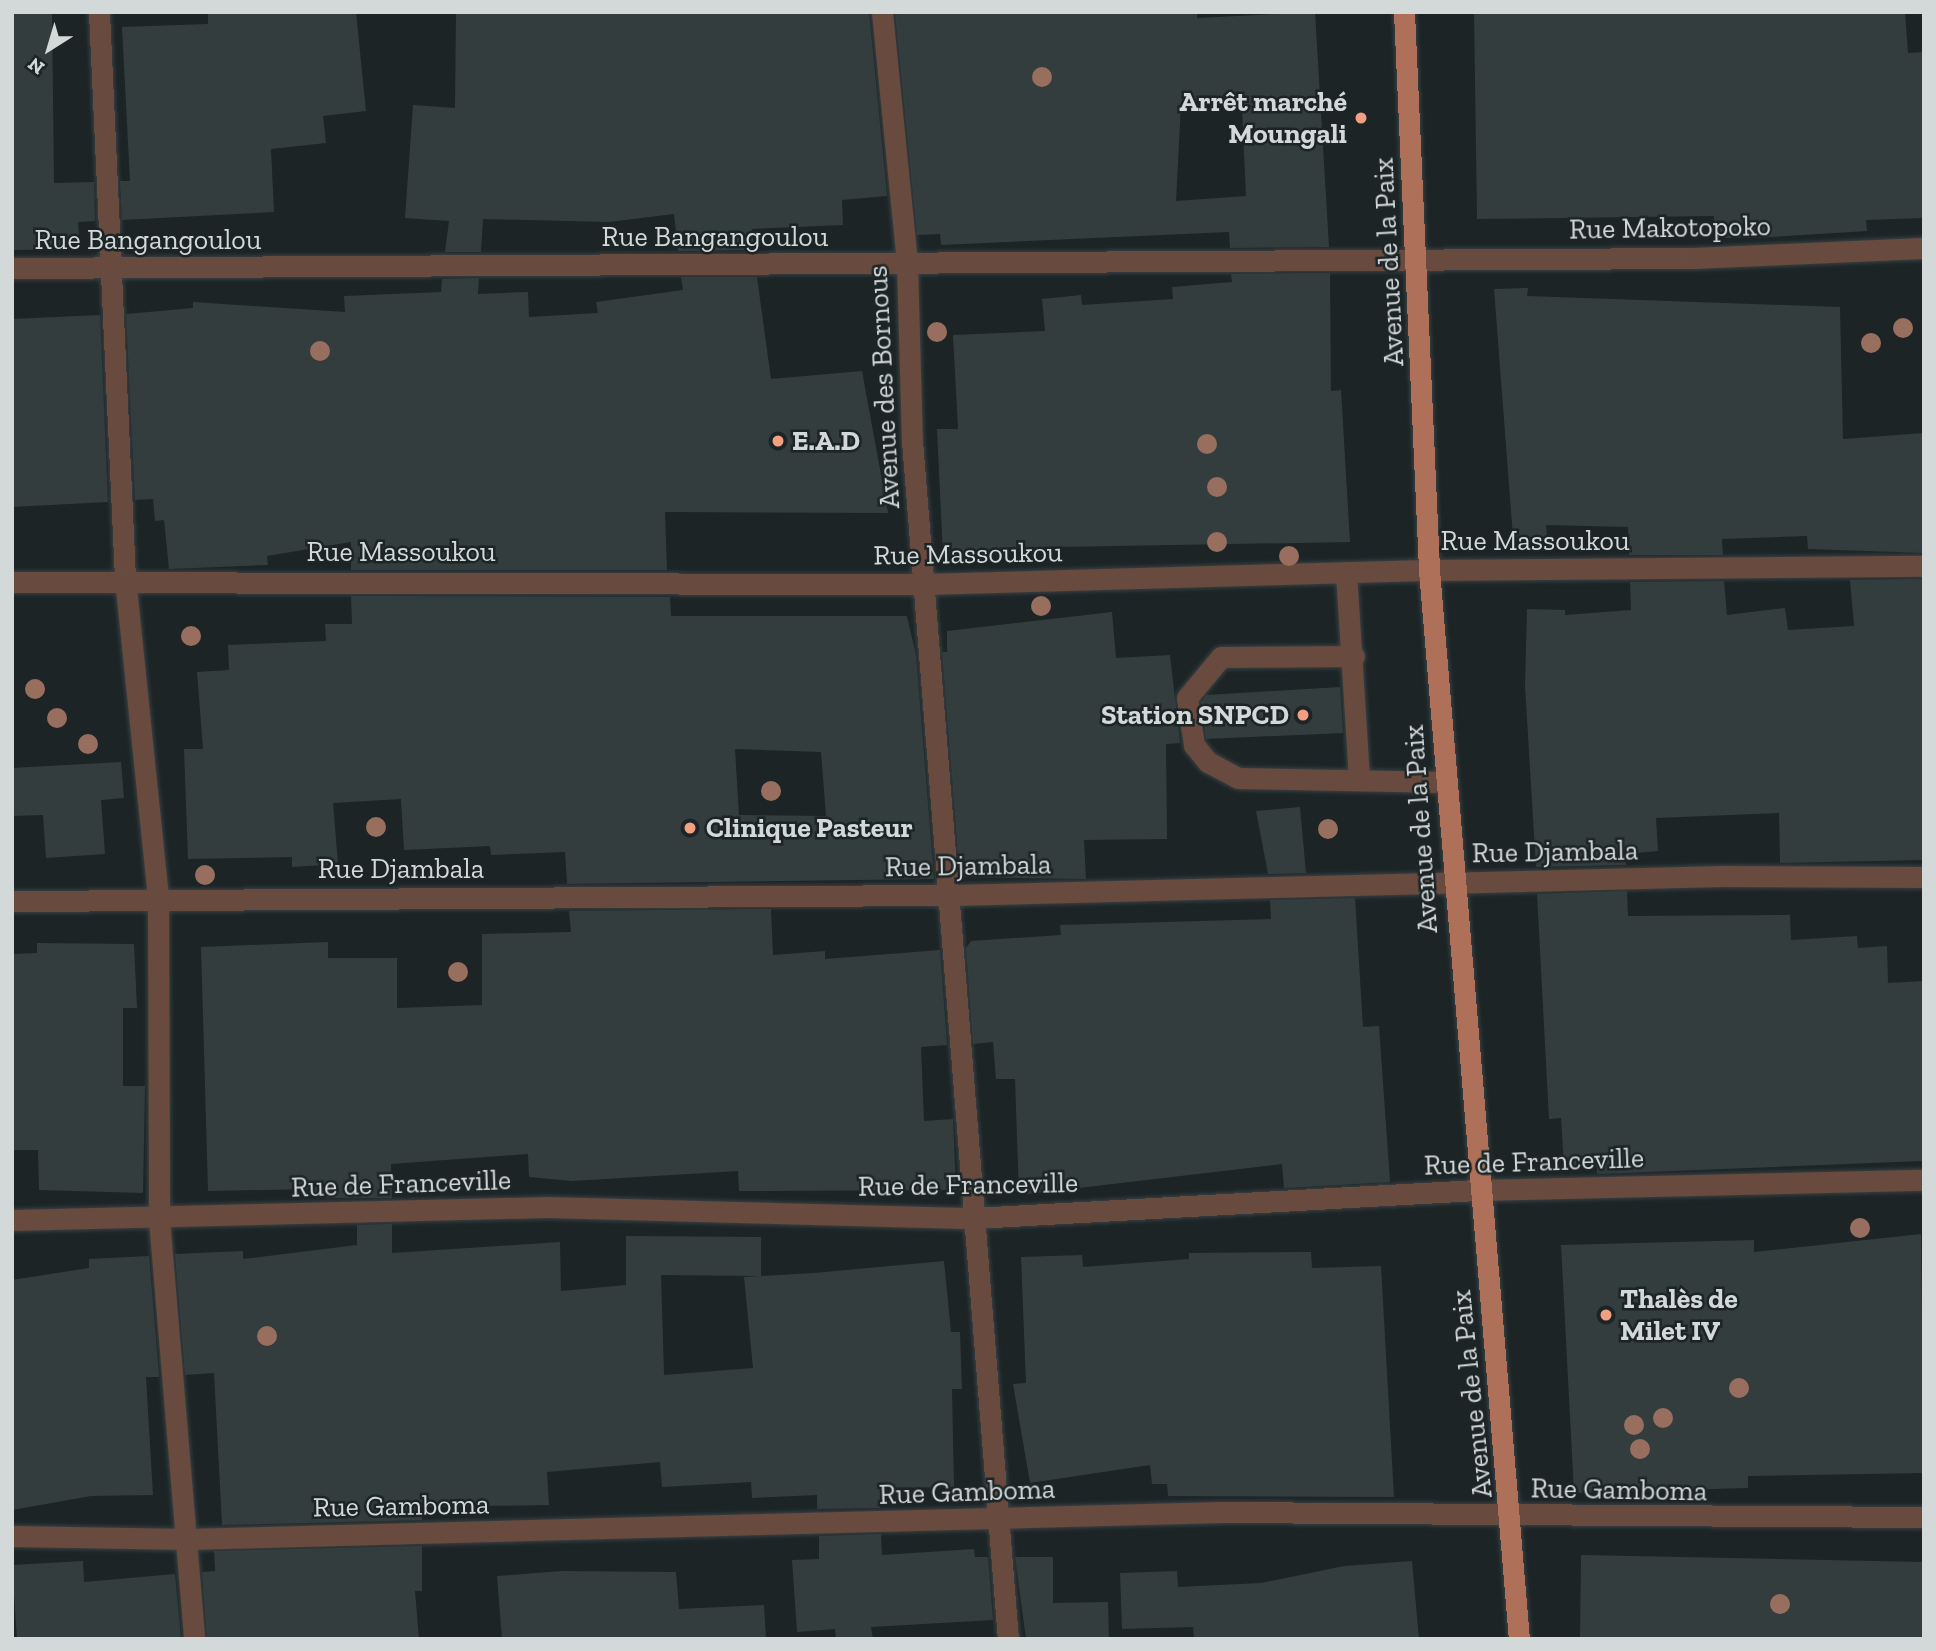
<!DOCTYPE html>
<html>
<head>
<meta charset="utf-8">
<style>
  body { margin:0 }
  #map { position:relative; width:1936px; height:1651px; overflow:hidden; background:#1c2426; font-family:"Zilla Slab",serif }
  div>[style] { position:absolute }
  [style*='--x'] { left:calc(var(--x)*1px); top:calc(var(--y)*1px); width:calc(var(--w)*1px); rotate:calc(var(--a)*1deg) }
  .building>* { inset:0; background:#343d3e }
  .roads { filter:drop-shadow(0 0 2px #394143) drop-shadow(0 0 2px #394143) }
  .minor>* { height:21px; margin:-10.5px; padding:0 10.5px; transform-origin:10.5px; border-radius:10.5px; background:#694a3f }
  .major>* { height:21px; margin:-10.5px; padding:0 10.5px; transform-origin:10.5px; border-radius:10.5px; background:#ae7059 }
  .trees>* { width:20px; height:20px; margin:-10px; border-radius:50%; background:#986f5f }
  .dots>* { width:19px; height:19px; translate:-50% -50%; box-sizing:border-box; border:4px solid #1c2426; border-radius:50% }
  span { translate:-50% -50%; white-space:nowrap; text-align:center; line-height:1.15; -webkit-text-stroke:5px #1c2426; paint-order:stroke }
  .poi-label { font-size:28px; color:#d3d9d9; font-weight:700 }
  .right { translate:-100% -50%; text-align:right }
  .left { translate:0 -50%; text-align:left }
  .street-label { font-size:28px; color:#d3d9d9 }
  .frame { position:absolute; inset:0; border:14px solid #d3d9d9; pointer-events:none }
  .north { position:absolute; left:14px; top:14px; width:70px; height:70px; -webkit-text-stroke:5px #1c2426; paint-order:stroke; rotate:217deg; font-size:19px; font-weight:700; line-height:28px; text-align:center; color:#d3d9d9 }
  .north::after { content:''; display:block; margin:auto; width:24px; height:32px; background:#d3d9d9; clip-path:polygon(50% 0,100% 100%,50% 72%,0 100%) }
</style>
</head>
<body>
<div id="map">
  <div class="building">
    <i style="clip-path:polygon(12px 12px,52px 12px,54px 183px,94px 182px,95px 221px,78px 222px,80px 249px,12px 250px)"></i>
    <i style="clip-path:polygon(208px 12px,356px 12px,366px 111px,323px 116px,326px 143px,271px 149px,274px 212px,122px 220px,120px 181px,130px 181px,122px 27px,208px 24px)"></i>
    <i style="clip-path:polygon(456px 12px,869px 12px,887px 196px,842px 200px,843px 225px,752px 229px,754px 250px,678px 251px,674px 214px,609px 222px,483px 219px,481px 252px,445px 252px,449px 221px,405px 218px,413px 105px,455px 108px)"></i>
    <i style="clip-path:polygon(evenodd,895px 12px,1197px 12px,1197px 18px,1315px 12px,1329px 247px,1230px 248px,1229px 232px,941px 245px,940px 234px,917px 235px,895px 12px,1181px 104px,1242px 109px,1246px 196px,1176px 201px,1181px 104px)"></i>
    <i style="clip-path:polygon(1474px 12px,1905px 12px,1908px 53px,1924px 52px,1924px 218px,1866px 220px,1867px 231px,1756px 238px,1714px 238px,1714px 216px,1477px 219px)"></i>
    <i style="clip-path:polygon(1330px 273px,1331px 391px,1341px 390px,1350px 542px,1005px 548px,1005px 553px,943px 555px,937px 429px,958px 429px,953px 335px,1045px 331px,1042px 299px,1081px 295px,1082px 305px,1173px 299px,1172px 287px,1232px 282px,1231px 274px)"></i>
    <i style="clip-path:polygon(681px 277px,757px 277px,771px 379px,862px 371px,888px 513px,665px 512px,667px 570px,351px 570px,351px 542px,267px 556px,268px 565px,169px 569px,164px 520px,155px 521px,153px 499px,135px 500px,126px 314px,193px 308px,193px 302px,345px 312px,344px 296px,441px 292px,442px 279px,479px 278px,478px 294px,528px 292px,529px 317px,598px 313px,596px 302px,683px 290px)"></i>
    <i style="clip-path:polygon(1528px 288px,1527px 296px,1840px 307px,1843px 439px,1924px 433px,1924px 553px,1808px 549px,1807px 536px,1722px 539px,1723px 555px,1629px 555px,1628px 527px,1546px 525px,1548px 548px,1514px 550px,1494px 289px)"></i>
    <i style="clip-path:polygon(100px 315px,108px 502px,12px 507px,12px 319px)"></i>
    <i style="clip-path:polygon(1924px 579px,1924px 860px,1780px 863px,1779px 813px,1656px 818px,1658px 851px,1625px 854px,1626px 865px,1536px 867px,1525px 686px,1527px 609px,1565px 610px,1565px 615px,1631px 610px,1630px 582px,1724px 581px,1727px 615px,1785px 608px,1788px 630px,1854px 626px,1850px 580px)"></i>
    <i style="clip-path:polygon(evenodd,351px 596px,670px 597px,671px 616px,907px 616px,916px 655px,934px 879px,567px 884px,565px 852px,491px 855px,490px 846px,404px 850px,401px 799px,333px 803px,338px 864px,292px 867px,292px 857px,188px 859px,184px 749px,203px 749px,197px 672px,229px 670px,228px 645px,326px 641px,325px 624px,352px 624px,351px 596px,735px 749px,821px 752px,826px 816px,739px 815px,735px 749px)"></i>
    <i style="clip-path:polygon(1112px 612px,1116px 658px,1170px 655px,1180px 743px,1166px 744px,1167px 839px,1084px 840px,1086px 879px,960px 877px,942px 652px,947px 652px,947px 631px)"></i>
    <i style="clip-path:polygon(1340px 687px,1343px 733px,1206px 739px,1201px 702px,1206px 695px)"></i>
    <i style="clip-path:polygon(121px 762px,124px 798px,101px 800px,105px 854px,46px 858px,43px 815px,12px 816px,12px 768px)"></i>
    <i style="clip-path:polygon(1300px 807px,1306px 873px,1268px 874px,1256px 811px)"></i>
    <i style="clip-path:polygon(1627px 891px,1628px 916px,1790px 915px,1791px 940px,1857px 936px,1858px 948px,1887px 946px,1888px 983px,1924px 981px,1924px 1161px,1597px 1174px,1597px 1167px,1564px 1168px,1561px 1118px,1549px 1119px,1537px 894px)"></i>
    <i style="clip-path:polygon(1355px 898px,1363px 1027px,1379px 1026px,1390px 1182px,1284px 1188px,1282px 1164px,1019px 1195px,1015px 1079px,996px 1079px,993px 1042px,973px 1044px,966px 948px,971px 941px,1061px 935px,1060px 925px,1271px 919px,1270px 900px)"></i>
    <i style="clip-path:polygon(771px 909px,773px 955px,825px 951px,825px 959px,940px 950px,947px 1045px,921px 1047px,924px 1121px,953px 1119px,956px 1190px,739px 1191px,738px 1171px,572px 1181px,529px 1177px,528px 1154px,391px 1164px,392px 1198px,314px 1198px,314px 1189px,208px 1191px,201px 947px,328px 942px,328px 958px,397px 958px,397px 1008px,482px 1005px,482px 934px,571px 932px,569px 911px)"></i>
    <i style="clip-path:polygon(37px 943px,134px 944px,137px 1008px,123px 1008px,123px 1086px,145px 1086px,143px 1193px,39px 1190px,38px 1150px,12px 1150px,12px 954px,37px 953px)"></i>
    <i style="clip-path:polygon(392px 1224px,392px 1253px,560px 1242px,561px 1291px,626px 1285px,626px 1236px,761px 1237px,761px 1276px,661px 1275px,664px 1375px,753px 1368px,744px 1277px,814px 1273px,944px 1261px,951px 1332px,960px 1332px,962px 1389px,952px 1389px,954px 1487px,880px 1488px,880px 1508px,817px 1509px,817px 1495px,752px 1498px,751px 1482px,662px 1487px,660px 1462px,547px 1472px,549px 1505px,422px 1507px,422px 1520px,222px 1525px,214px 1373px,185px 1375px,175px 1254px,243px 1251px,243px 1259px,357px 1245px,357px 1225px)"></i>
    <i style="clip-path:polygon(1921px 1234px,1924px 1473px,1748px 1476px,1748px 1488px,1574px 1493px,1561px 1245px,1754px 1240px,1754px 1252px)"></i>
    <i style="clip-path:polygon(1311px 1252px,1312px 1268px,1381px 1266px,1394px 1497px,1168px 1496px,1167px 1484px,1152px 1484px,1150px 1465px,1030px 1483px,1013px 1384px,1026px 1383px,1021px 1257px,1082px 1255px,1083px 1267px,1189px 1259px,1189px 1253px)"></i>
    <i style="clip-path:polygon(149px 1256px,159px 1377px,146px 1377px,153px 1495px,91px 1496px,12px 1510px,12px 1280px,89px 1268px,89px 1259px)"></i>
    <i style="clip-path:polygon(881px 1534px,882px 1555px,974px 1549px,975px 1557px,988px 1557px,993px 1620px,871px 1627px,873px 1639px,836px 1639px,835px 1629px,797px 1632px,792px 1560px,819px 1559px,819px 1536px)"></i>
    <i style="clip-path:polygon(422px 1546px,422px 1591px,415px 1591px,419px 1639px,207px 1639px,202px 1572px,215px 1571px,214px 1551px)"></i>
    <i style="clip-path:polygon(1581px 1555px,1924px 1562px,1924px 1639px,1580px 1637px)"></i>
    <i style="clip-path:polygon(1015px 1557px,1053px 1557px,1053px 1603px,1108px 1602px,1109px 1639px,1026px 1639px)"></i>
    <i style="clip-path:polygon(83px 1561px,84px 1582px,175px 1574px,181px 1639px,17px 1639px,12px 1565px)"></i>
    <i style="clip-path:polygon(1412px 1561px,1419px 1639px,1194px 1639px,1193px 1627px,1122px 1629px,1120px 1573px,1177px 1571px,1178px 1587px,1261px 1583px,1344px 1566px)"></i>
    <i style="clip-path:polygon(562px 1571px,676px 1572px,679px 1609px,764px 1605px,766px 1639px,502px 1639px,497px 1576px)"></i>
  </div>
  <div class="roads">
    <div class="minor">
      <i style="--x:99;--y:12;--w:567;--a:87.37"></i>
      <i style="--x:125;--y:578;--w:321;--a:84.1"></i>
      <i style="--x:158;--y:897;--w:322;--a:89.8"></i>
      <i style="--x:159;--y:1219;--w:421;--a:85.2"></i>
      <i style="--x:882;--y:12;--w:253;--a:84.3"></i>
      <i style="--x:907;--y:264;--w:177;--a:88.4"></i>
      <i style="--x:912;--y:441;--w:1202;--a:85.42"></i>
      <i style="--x:12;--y:268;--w:1680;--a:-0.34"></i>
      <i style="--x:1692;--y:258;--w:232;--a:-2.5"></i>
      <i style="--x:1346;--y:572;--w:208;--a:86.4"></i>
      <i style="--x:12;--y:582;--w:912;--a:0.13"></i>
      <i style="--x:924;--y:584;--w:505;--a:-1.59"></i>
      <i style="--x:1429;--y:570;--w:495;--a:-0.5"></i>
      <i style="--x:1354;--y:656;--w:133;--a:179.6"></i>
      <i style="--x:1221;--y:657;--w:53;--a:129.7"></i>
      <i style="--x:1187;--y:698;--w:48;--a:81.5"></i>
      <i style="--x:1194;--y:745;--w:22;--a:51"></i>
      <i style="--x:1208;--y:762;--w:34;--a:28"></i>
      <i style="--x:1238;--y:778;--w:207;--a:1.1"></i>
      <i style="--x:12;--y:901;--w:941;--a:-0.37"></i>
      <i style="--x:953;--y:895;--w:769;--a:-1.42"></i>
      <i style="--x:1722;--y:876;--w:202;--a:0.3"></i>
      <i style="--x:12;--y:1220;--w:535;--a:-1.39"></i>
      <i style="--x:547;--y:1207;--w:427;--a:1.5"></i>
      <i style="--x:974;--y:1218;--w:504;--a:-3.19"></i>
      <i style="--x:1477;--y:1190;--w:447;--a:-1.3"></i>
      <i style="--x:12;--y:1536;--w:175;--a:1"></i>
      <i style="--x:187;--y:1539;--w:1035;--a:-1.49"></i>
      <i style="--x:1222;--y:1512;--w:702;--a:0.41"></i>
    </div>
    <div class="major">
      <i style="--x:1404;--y:12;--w:559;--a:87.43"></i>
      <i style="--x:1429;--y:570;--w:1073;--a:85.19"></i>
    </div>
  </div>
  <div class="trees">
    <i style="left:1042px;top:77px"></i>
    <i style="left:1903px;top:328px"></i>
    <i style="left:937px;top:332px"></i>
    <i style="left:1871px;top:343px"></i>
    <i style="left:320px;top:351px"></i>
    <i style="left:1207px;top:444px"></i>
    <i style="left:1217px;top:487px"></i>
    <i style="left:1217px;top:542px"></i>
    <i style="left:1289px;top:556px"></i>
    <i style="left:1041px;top:606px"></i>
    <i style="left:191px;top:636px"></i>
    <i style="left:35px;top:689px"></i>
    <i style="left:57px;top:718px"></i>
    <i style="left:88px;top:744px"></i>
    <i style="left:771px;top:791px"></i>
    <i style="left:376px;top:827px"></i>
    <i style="left:1328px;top:829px"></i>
    <i style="left:205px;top:875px"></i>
    <i style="left:458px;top:972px"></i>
    <i style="left:1860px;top:1228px"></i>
    <i style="left:267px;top:1336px"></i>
    <i style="left:1739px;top:1388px"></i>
    <i style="left:1663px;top:1418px"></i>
    <i style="left:1634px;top:1425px"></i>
    <i style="left:1640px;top:1449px"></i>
    <i style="left:1780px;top:1604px"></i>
  </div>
  <div class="dots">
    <i style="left:1361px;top:118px;background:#f2a081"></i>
    <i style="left:778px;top:441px;background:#f2a081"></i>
    <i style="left:1303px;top:715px;background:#f2a081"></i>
    <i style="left:690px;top:828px;background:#f2a081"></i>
    <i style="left:1606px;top:1315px;background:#f2a081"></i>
  </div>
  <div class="poi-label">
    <span class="right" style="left:1347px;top:118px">Arrêt marché<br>Moungali</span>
    <span class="left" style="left:792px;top:441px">E.A.D</span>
    <span class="right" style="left:1289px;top:715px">Station SNPCD</span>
    <span class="left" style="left:706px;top:828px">Clinique Pasteur</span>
    <span class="left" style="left:1620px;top:1315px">Thalès de<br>Milet IV</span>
  </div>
  <div class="street-label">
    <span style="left:1670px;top:228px;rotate:-1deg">Rue Makotopoko</span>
    <span style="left:715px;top:237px">Rue Bangangoulou</span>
    <span style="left:148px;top:240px">Rue Bangangoulou</span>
    <span style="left:1389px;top:262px;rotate:-93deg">Avenue de la Paix</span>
    <span style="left:884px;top:387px;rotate:-93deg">Avenue des Bornous</span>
    <span style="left:1535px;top:541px">Rue Massoukou</span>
    <span style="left:401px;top:552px">Rue Massoukou</span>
    <span style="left:968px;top:554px;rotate:-1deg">Rue Massoukou</span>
    <span style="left:1421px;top:829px;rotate:-94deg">Avenue de la Paix</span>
    <span style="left:1555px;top:852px;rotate:-1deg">Rue Djambala</span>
    <span style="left:968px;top:866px;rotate:-1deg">Rue Djambala</span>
    <span style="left:401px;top:869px">Rue Djambala</span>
    <span style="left:1534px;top:1162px;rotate:-2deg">Rue de Franceville</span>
    <span style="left:401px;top:1184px;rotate:-2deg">Rue de Franceville</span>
    <span style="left:968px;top:1185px;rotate:-1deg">Rue de Franceville</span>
    <span style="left:1472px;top:1394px;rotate:-96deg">Avenue de la Paix</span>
    <span style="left:1619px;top:1490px;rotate:1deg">Rue Gamboma</span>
    <span style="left:967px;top:1492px;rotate:-2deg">Rue Gamboma</span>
    <span style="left:401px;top:1506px;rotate:-1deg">Rue Gamboma</span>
  </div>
  <div class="frame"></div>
  <div class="north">N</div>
</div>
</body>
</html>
